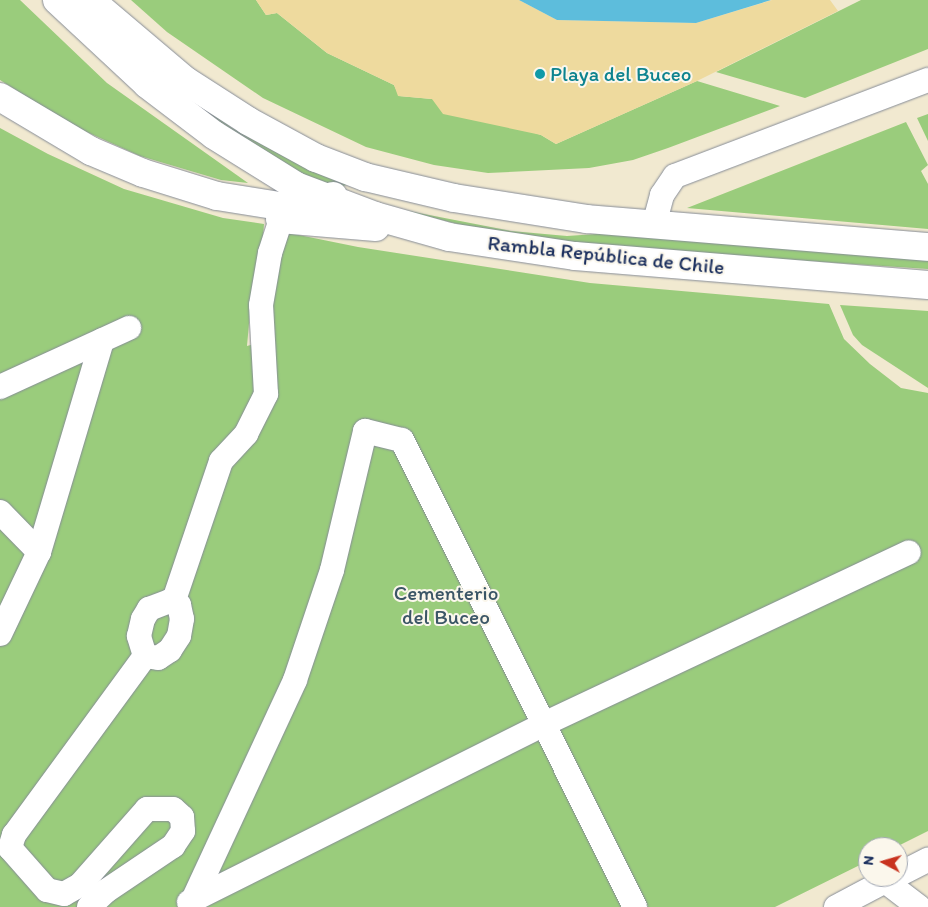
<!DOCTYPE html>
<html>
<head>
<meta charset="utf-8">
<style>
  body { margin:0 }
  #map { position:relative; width:928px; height:907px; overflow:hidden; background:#f1e9d0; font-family:Itim,sans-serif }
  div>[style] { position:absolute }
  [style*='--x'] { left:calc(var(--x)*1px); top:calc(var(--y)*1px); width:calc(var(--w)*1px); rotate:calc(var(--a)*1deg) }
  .green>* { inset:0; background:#9acc7c }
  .sand>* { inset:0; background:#eeda9e }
  .water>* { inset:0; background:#5dbddc }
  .roads { filter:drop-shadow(0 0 1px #868c97) drop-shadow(0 0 1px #868c97) }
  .minor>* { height:24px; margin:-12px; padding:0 12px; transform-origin:12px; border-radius:12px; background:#fff }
  .major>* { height:28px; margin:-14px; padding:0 14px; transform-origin:14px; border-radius:14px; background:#fff }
  .dots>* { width:14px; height:14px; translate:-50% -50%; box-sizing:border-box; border:2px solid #fbf7ec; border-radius:50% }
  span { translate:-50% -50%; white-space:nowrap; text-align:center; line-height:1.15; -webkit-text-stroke:4px #fbf7ec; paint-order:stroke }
  .culture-label { font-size:21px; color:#0d838f }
  .left { translate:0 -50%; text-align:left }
  .street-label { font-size:21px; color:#1b2f5e }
  .park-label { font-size:21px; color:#3b5666 }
  .north { position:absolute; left:858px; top:837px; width:50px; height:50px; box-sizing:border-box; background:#fbf7ec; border:1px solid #a1a7b3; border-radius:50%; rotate:276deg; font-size:14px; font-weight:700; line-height:20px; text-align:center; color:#1b2f5e }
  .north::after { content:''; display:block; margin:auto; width:18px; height:22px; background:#c8321e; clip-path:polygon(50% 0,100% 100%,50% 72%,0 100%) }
</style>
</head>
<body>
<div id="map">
  <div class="green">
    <i style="clip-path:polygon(0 0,20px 0,107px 83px,248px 183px,221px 180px,140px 156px,71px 125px,0 80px)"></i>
    <i style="clip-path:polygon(131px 0,256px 0,266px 15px,277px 13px,327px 53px,394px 85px,399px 96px,432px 99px,541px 135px,556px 144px,697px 81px,780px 106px,668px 148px,633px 160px,589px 168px,488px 173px,434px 165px,366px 147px,263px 98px,167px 32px)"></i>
    <i style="clip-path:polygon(861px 0,928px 0,928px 49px,805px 98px,716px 72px)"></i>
    <i style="clip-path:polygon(172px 85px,232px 128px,304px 167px,349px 184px,340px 187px,300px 175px,193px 104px)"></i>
    <i style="clip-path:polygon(928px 114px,928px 141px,917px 118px)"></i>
    <i style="clip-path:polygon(906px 122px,928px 165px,921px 171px,928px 184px,928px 229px,687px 208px)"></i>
    <i style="clip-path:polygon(0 128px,48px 154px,124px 189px,223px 218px,264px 224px,261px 265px,251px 301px,247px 346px,272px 339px,268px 319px,280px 248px,289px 233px,358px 247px,590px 283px,829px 304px,844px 339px,870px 364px,901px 388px,928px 393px,928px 831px,896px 847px,868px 847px,868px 861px,775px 907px,0 907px)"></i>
    <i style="clip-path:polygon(388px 207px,511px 231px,567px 236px,611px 233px,928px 259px,928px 269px,613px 248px,466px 226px)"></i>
    <i style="clip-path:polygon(840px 305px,928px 311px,928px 388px,862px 345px,853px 335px)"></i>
  </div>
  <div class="sand">
    <i style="clip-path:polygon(256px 0,519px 0,557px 20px,696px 23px,772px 0,830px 0,838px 11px,697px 81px,556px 144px,541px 135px,443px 114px,432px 99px,398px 96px,394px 85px,327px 53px,277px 13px,266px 15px)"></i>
  </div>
  <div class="water">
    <i style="clip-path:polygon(519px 0,771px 0,696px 23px,557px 20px)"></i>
  </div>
  <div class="roads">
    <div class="minor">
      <i style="--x:654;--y:225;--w:31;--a:-75"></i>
      <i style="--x:662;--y:195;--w:23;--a:-56"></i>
      <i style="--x:675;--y:176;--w:271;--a:-20.8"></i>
      <i style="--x:0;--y:387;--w:142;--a:-24.6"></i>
      <i style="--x:0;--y:512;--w:56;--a:45.7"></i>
      <i style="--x:170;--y:601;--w:10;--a:24"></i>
      <i style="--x:179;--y:605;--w:14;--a:78"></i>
      <i style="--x:182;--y:619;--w:17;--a:100"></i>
      <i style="--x:179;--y:636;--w:17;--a:123"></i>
      <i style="--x:170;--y:650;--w:14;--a:146"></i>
      <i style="--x:158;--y:658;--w:13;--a:-171"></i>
      <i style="--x:145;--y:656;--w:21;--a:-107"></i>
      <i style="--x:139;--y:636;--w:17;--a:-77"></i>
      <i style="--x:143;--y:619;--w:12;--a:-59"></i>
      <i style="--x:149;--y:609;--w:22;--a:-21"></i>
      <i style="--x:173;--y:603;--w:150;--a:-71.3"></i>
      <i style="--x:221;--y:461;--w:37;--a:-47"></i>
      <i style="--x:246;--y:434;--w:45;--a:-63.4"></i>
      <i style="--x:266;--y:394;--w:89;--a:-93.2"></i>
      <i style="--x:261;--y:305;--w:53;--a:-80.2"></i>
      <i style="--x:270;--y:253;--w:36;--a:-72"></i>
      <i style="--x:0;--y:634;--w:91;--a:-64.6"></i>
      <i style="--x:39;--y:552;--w:221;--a:-73.4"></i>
      <i style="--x:898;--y:875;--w:34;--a:-27"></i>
      <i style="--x:885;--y:881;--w:43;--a:37.4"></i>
      <i style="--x:193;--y:900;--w:242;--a:-65.1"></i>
      <i style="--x:295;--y:680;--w:116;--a:-71.4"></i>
      <i style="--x:332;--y:570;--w:143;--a:-76.6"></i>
      <i style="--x:365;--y:431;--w:38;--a:14"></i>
      <i style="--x:402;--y:440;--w:522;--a:63.48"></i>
      <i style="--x:189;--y:902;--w:397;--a:-26.6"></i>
      <i style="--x:544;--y:724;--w:403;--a:-25.2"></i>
      <i style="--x:89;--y:907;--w:23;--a:-43"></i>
      <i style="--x:106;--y:891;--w:81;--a:-33.9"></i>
      <i style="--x:173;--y:846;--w:18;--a:-56"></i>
      <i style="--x:183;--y:831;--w:14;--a:-94"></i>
      <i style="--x:182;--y:817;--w:12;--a:-138"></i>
      <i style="--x:173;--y:809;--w:26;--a:180"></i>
      <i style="--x:147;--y:809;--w:101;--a:131.4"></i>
      <i style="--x:80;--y:885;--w:18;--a:151"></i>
      <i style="--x:64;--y:894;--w:17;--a:-167"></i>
      <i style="--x:47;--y:890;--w:56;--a:-131.4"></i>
      <i style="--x:10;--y:848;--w:14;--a:-73"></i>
      <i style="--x:14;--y:835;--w:222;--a:-53.8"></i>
      <i style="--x:836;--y:907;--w:64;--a:-27.8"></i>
    </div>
    <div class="major">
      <i style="--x:57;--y:0;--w:123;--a:43"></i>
      <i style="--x:147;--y:84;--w:84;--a:37.3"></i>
      <i style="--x:214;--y:135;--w:97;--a:31.9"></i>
      <i style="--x:296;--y:186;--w:85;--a:20.8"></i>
      <i style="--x:375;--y:216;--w:77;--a:15.8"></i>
      <i style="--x:449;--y:237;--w:127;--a:8.6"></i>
      <i style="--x:575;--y:256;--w:354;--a:4.7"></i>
      <i style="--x:90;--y:0;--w:126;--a:40.2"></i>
      <i style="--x:186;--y:81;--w:74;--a:32.8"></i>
      <i style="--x:248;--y:121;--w:77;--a:28.6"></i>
      <i style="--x:316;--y:158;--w:53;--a:21.2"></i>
      <i style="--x:365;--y:177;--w:91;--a:13.3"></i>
      <i style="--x:454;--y:198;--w:135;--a:9"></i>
      <i style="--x:587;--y:219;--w:342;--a:4.7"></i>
      <i style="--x:0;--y:97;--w:106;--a:30.7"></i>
      <i style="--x:91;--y:151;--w:56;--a:22.9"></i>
      <i style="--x:143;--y:173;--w:77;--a:17.3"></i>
      <i style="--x:217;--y:196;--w:76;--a:9.1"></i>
      <i style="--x:292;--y:208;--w:43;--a:-16.3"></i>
      <i style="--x:280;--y:219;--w:96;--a:4.8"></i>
    </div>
  </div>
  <div class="dots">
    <i style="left:540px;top:74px;background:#0f9aa8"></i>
  </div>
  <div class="culture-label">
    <span class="left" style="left:550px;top:74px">Playa del Buceo</span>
  </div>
  <div class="street-label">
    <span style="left:606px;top:255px;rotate:6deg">Rambla República de Chile</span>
  </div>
  <div class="park-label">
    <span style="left:446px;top:605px">Cementerio<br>del Buceo</span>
  </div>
  <div class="north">N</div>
</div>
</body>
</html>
